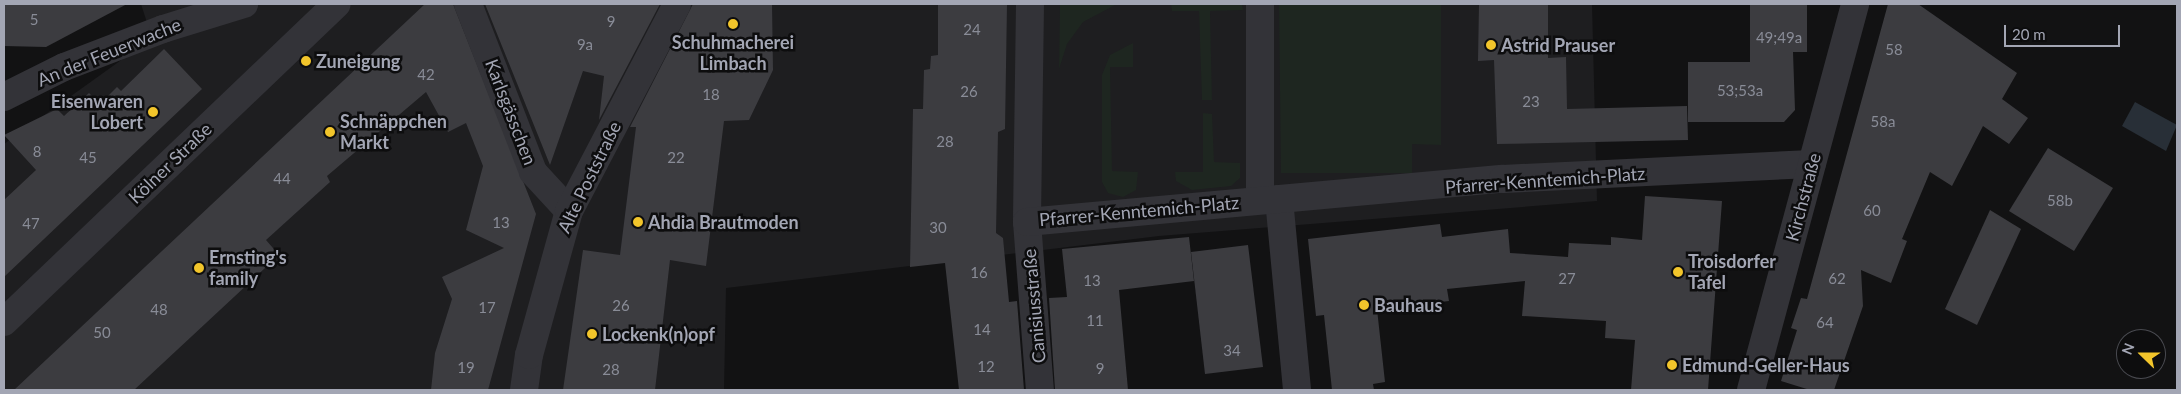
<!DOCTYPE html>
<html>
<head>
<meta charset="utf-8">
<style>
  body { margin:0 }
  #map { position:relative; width:2181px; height:394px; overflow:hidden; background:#121213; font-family:Lato,sans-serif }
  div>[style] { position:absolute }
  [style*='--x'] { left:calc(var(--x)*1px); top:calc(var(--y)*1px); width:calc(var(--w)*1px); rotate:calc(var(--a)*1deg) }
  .built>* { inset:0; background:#1e1e20 }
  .green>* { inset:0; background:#1e2620 }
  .water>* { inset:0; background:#282f37 }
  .building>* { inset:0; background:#3c3c40 }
  .street>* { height:28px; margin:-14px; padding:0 14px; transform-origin:14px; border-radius:14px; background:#333338 }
  .dots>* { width:14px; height:14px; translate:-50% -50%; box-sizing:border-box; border:2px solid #0d0d0e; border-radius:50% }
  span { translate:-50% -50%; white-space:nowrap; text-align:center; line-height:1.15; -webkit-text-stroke:5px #0d0d0e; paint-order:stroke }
  .number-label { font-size:15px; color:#898c97 }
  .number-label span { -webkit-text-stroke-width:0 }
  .poi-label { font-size:18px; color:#a3a6b4; font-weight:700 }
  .left { translate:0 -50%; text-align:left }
  .right { translate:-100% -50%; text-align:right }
  .street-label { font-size:18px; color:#a3a6b4 }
  .frame { position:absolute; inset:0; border:5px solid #a3a6b4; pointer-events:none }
  .north { position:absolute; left:2116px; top:329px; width:50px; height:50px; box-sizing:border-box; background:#0d0d0e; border:1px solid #494a50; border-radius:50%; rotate:292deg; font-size:14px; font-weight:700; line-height:20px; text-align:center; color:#a3a6b4 }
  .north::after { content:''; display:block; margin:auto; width:18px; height:22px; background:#f2c52b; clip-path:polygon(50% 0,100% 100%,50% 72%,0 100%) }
  .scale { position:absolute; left:2004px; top:25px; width:116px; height:22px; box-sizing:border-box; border:2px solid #a3a6b4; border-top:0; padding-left:6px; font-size:15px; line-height:18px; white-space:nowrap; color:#a3a6b4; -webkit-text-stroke:4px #0d0d0e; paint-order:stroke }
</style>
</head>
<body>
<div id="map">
  <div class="built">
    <i style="clip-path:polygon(141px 4px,1592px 4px,1597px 201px,1159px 236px,726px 288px,724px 390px,4px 390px,4px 144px,152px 38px)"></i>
  </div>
  <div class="green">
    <i style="clip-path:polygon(1060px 4px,1117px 4px,1083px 22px,1067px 44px,1059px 69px)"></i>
    <i style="clip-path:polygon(1171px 4px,1242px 4px,1243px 10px,1210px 11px,1212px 100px,1202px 100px,1199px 11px,1172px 11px)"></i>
    <i style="clip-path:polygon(1279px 4px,1441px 4px,1441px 145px,1412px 144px,1412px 173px,1281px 173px)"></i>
    <i style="clip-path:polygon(1133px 43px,1133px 67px,1110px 67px,1112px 171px,1138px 172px,1136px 190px,1123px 197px,1108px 193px,1102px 182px,1102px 75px,1110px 55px)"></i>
    <i style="clip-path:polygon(1203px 113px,1212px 114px,1214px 162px,1240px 163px,1240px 178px,1231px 186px,1192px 190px,1176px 181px,1175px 172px,1203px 172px)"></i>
  </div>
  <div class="water">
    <i style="clip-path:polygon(2135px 102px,2177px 125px,2166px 151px,2122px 126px)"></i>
  </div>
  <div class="building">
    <i style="clip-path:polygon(4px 4px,127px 4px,46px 47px,4px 46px)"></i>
    <i style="clip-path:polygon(425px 4px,453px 4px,536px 214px,488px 390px,431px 390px,435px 353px,452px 299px,442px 277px,504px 248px,466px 230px,483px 166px,466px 123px,448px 132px,426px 92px,327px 176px,330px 182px,266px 240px,279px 255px,134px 390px,14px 390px)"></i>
    <i style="clip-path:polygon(485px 4px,660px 4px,599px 120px,604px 76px,583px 71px,550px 165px)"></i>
    <i style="clip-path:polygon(693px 4px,772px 4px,773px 70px,749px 120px,724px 121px,706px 266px,670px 260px,655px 390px,563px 390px,583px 250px,620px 255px,636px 127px,630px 127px)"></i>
    <i style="clip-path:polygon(938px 4px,1007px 4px,1005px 129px,998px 132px,996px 233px,1003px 238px,1009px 302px,1017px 301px,1024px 390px,959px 390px,945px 263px,910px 267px,913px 109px,923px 109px,924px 70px,930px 69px,931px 56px,938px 55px)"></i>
    <i style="clip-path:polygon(1479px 4px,1548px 4px,1548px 58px,1566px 57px,1567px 109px,1687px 106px,1688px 140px,1497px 144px,1494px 60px,1478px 61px)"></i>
    <i style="clip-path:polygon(1750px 4px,1807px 4px,1807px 52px,1793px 52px,1795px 110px,1784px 122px,1688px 122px,1688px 62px,1750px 62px)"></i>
    <i style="clip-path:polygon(1888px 4px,1918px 4px,2017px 73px,2002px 99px,2028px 118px,2009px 144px,1983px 126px,1952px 186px,1930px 172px,1902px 239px,1907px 241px,1891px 283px,1861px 270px,1863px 306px,1834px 390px,1810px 390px,1781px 381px,1797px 330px,1791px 328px,1801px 298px,1807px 299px)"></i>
    <i style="clip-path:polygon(164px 49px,202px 89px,4px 277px,4px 200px,36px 170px,4px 135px,57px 109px,64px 116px,89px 93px,100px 104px,117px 87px,121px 91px)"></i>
    <i style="clip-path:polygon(2048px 148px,2113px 188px,2074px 251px,2009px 211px)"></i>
    <i style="clip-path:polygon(1645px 196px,1722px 201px,1708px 390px,1631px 390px,1635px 340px,1605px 338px,1606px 321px,1522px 316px,1525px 281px,1447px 289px,1449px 301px,1377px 309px,1385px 382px,1373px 384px,1374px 390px,1332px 390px,1324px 315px,1316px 316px,1308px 239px,1440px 224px,1442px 237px,1508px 229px,1510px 253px,1568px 257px,1569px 243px,1611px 245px,1611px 237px,1642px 240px)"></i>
    <i style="clip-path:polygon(1990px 210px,2021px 229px,1977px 325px,1945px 309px)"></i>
    <i style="clip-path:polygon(1189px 237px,1194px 281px,1119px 290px,1128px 390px,1055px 390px,1049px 298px,1067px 297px,1062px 249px)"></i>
    <i style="clip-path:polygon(1248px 245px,1263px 367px,1205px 374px,1191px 252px)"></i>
  </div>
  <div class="street">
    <i style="--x:468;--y:4;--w:180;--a:68.8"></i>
    <i style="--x:533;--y:172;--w:53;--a:47.3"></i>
    <i style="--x:1030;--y:4;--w:218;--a:90.8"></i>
    <i style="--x:1027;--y:222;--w:169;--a:85.6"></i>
    <i style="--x:4;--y:97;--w:67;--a:-26.6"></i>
    <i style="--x:64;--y:67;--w:106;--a:-21"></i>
    <i style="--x:163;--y:29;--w:85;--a:-17.2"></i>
    <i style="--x:1279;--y:199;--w:192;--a:84.6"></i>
    <i style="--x:1260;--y:200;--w:196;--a:-90"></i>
    <i style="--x:1027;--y:222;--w:478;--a:-5.2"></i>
    <i style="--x:1503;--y:179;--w:309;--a:-2.8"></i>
    <i style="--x:4;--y:322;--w:460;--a:-43.7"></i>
    <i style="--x:524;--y:390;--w:35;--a:-82"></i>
    <i style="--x:529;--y:355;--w:149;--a:-74.5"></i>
    <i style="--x:569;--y:211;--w:233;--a:-62.4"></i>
    <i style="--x:1751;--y:390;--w:400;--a:-74.9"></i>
  </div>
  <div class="dots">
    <i style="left:733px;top:24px;background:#f2c52b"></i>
    <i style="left:1491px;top:45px;background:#f2c52b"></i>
    <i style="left:306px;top:61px;background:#f2c52b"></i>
    <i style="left:153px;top:112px;background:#f2c52b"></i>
    <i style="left:330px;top:132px;background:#f2c52b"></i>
    <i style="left:638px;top:222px;background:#f2c52b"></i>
    <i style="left:199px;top:268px;background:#f2c52b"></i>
    <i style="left:1678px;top:272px;background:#f2c52b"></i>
    <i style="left:1364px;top:305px;background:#f2c52b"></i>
    <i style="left:592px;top:334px;background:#f2c52b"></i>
    <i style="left:1672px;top:365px;background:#f2c52b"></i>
  </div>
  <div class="number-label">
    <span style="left:34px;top:20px">5</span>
    <span style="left:611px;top:22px">9</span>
    <span style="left:972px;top:30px">24</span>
    <span style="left:1779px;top:38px">49;49a</span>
    <span style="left:585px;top:45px">9a</span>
    <span style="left:1894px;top:50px">58</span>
    <span style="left:426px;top:75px">42</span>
    <span style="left:1740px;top:91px">53;53a</span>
    <span style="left:969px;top:92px">26</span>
    <span style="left:711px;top:95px">18</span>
    <span style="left:1531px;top:102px">23</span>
    <span style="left:1883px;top:122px">58a</span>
    <span style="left:945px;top:142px">28</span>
    <span style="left:37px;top:152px">8</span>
    <span style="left:88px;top:158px">45</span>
    <span style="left:676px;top:158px">22</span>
    <span style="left:282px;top:179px">44</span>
    <span style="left:2060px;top:201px">58b</span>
    <span style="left:1872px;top:211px">60</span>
    <span style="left:501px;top:223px">13</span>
    <span style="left:31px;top:224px">47</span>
    <span style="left:938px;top:228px">30</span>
    <span style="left:979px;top:273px">16</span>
    <span style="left:1567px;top:279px">27</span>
    <span style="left:1837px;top:279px">62</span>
    <span style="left:1092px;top:281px">13</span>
    <span style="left:621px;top:306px">26</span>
    <span style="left:487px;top:308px">17</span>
    <span style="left:159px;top:310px">48</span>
    <span style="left:1095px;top:321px">11</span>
    <span style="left:1825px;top:323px">64</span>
    <span style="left:982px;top:330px">14</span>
    <span style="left:102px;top:333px">50</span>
    <span style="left:1232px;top:351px">34</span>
    <span style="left:986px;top:367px">12</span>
    <span style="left:466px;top:368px">19</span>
    <span style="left:1100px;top:369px">9</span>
    <span style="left:611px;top:370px">28</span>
  </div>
  <div class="poi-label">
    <span style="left:733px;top:53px">Schuhmacherei<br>Limbach</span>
    <span class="left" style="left:1501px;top:45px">Astrid Prauser</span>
    <span class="left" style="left:316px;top:61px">Zuneigung</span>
    <span class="right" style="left:143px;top:112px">Eisenwaren<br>Lobert</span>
    <span class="left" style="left:340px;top:132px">Schnäppchen<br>Markt</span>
    <span class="left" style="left:648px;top:222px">Ahdia Brautmoden</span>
    <span class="left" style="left:209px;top:268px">Ernsting's<br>family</span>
    <span class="left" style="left:1688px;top:272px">Troisdorfer<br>Tafel</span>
    <span class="left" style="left:1374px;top:305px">Bauhaus</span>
    <span class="left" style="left:602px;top:334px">Lockenk(n)opf</span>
    <span class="left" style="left:1682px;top:365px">Edmund-Geller-Haus</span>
  </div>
  <div class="street-label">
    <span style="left:109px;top:52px;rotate:-22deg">An der Feuerwache</span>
    <span style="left:511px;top:112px;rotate:69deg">Karlsgässchen</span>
    <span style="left:170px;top:163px;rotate:-44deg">Kölner Straße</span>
    <span style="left:589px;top:177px;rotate:-64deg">Alte Poststraße</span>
    <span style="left:1545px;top:180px;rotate:-4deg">Pfarrer-Kenntemich-Platz</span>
    <span style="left:1803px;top:197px;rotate:-75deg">Kirchstraße</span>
    <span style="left:1139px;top:211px;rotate:-5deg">Pfarrer-Kenntemich-Platz</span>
    <span style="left:1034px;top:306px;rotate:-95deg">Canisiusstraße</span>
  </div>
  <div class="frame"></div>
  <div class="north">N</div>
  <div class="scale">20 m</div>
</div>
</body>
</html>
